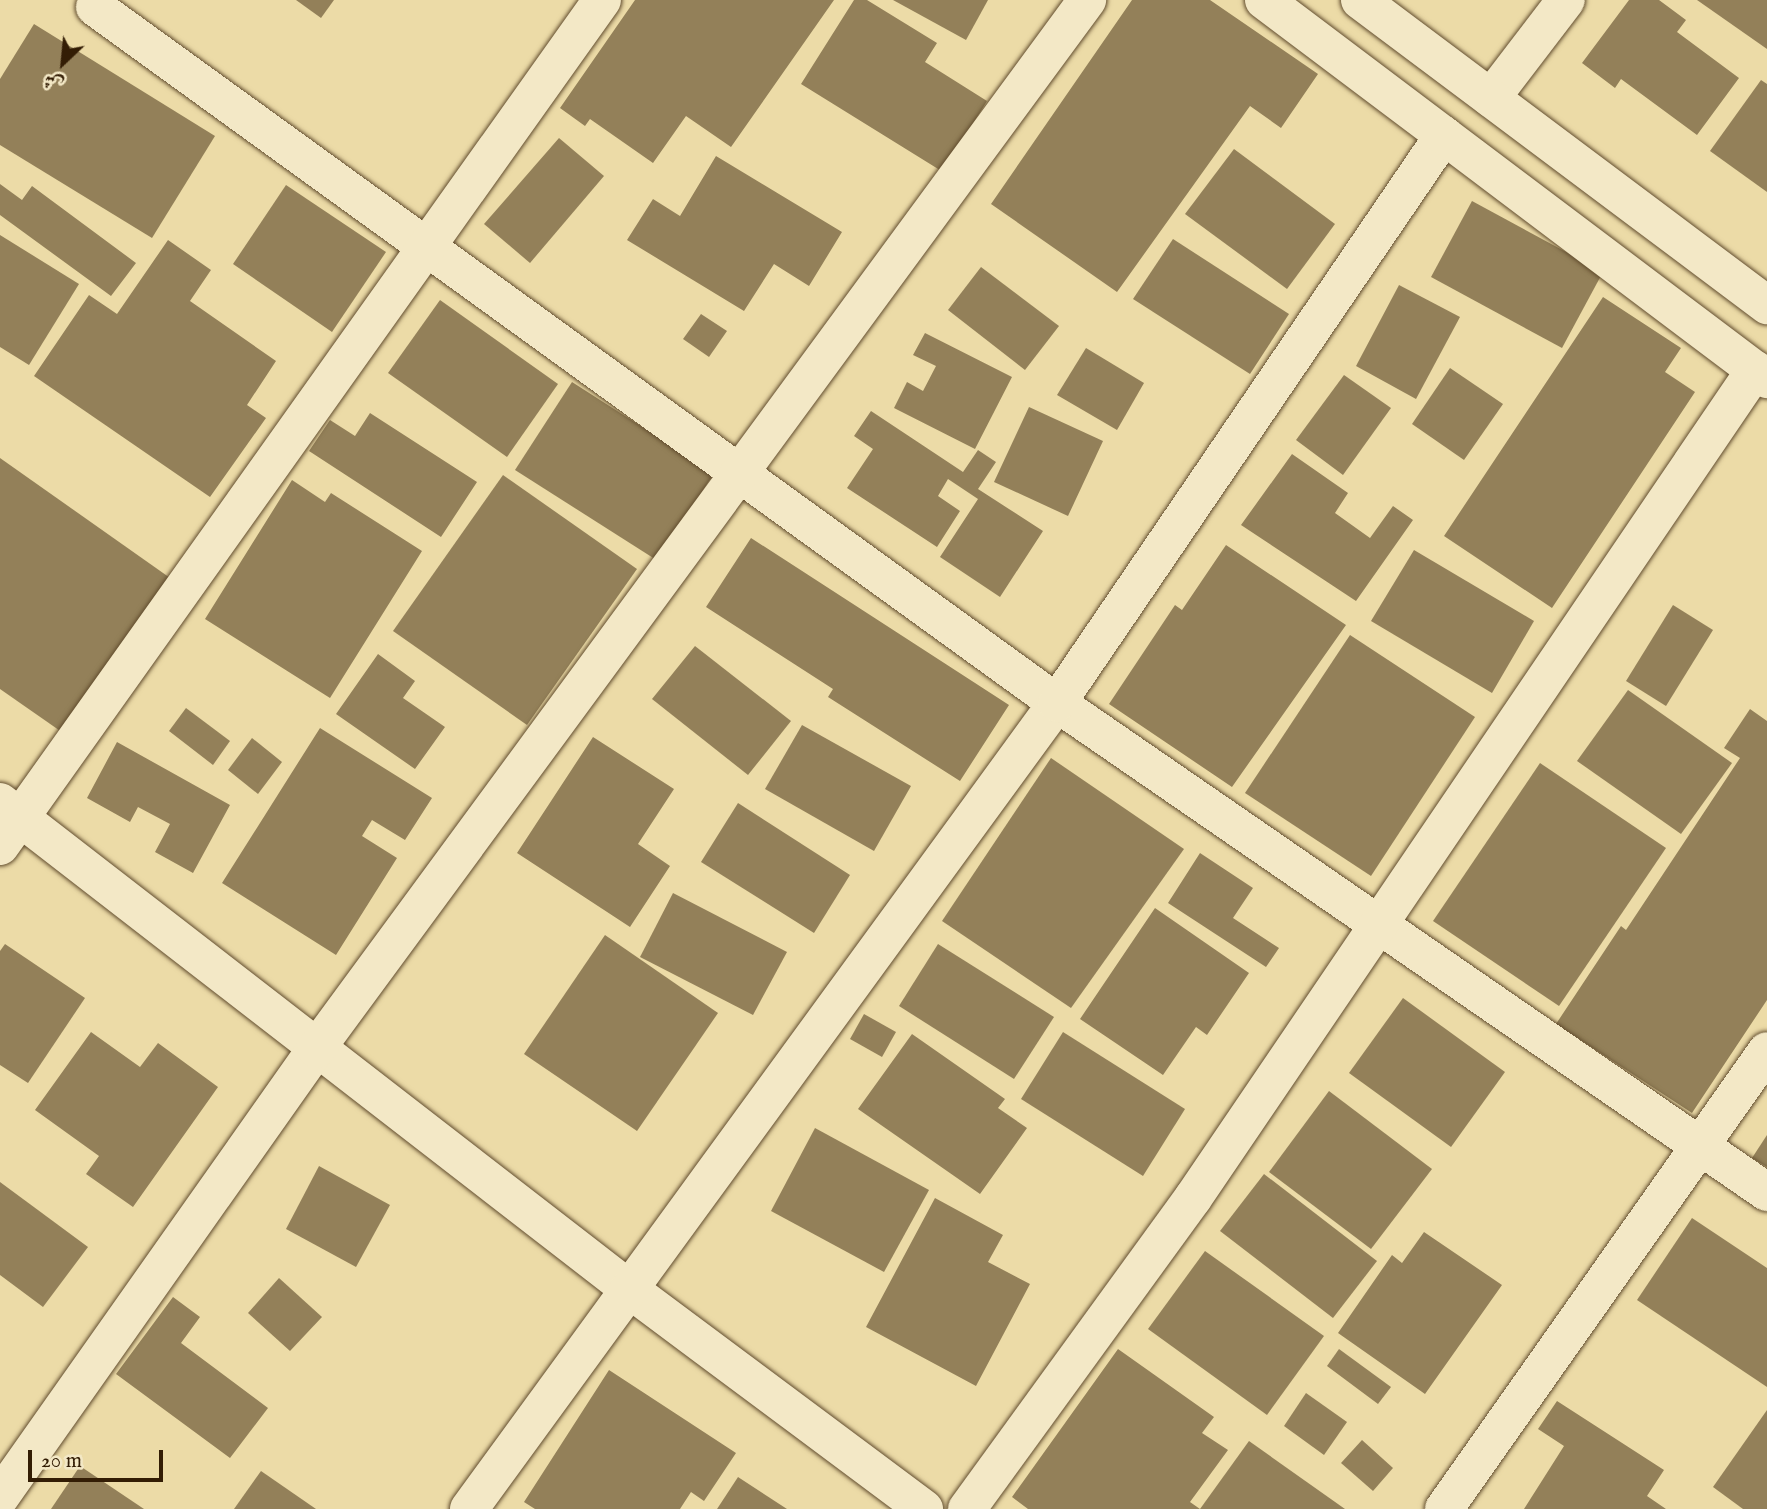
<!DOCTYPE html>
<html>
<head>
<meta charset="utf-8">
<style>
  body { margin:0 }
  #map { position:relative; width:1767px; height:1509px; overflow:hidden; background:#ecdba7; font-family:"IM FELL English",Amiri,serif }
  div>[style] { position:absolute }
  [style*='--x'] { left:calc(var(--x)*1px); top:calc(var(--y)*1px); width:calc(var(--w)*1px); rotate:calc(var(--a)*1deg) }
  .building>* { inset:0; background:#938059 }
  .roads { filter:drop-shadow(0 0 2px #614c2e) drop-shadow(0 0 2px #614c2e) }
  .street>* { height:38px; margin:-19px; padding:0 19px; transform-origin:19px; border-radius:19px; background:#f3e8c6 }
  .secondary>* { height:38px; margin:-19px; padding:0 19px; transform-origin:19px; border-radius:19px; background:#f3e8c6 }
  span { translate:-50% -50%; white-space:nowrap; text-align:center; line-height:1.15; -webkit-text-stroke:5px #f3e8c6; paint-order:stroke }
  .north { position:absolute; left:28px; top:28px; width:70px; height:70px; -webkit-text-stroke:5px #f3e8c6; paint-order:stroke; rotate:206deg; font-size:19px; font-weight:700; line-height:28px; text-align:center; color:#331d05 }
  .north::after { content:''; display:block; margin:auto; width:24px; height:32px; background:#331d05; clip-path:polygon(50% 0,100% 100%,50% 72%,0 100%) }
  .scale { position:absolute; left:28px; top:1450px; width:135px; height:32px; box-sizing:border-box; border:4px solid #331d05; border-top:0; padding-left:9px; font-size:21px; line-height:24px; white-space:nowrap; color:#331d05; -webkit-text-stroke:5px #f3e8c6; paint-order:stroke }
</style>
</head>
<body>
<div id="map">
  <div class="building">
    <i style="clip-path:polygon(296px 0,334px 0,321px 18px)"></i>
    <i style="clip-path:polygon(635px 0,834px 0,731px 147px,686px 116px,653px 163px,590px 119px,585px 126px,560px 108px)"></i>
    <i style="clip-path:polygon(854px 0,867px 0,937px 43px,925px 62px,987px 101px,943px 172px,801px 84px)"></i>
    <i style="clip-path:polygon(893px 0,988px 0,966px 40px)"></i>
    <i style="clip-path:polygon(1132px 0,1210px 0,1318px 74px,1281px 128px,1250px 106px,1117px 292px,991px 204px)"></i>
    <i style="clip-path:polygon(1629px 0,1659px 0,1686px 20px,1677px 32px,1739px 78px,1697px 135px,1621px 79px,1615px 88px,1582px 63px)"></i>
    <i style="clip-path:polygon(1697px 0,1767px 0,1767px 49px)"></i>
    <i style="clip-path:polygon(34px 24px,215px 136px,152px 238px,0 145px,0 79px)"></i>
    <i style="clip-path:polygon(1761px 80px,1767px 84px,1767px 192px,1710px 151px)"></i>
    <i style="clip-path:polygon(559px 138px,604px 176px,530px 263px,484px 224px)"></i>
    <i style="clip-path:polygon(1234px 149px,1335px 224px,1287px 289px,1185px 214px)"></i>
    <i style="clip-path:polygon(716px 156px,842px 232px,809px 286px,774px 264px,744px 311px,627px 240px,653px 199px,680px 216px)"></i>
    <i style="clip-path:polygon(0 184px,22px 200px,32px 186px,136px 263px,111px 296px,0 215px)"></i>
    <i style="clip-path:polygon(286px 185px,386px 252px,332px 332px,233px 264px)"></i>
    <i style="clip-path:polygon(1472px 201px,1603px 272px,1562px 348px,1431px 277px)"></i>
    <i style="clip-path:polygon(0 235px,79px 284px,29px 365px,0 347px)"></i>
    <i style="clip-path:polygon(1173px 239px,1289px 314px,1250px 374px,1133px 299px)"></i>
    <i style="clip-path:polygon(168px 240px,211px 270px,190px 301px,276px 361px,247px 405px,266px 418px,210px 497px,34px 376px,89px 295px,117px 314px)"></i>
    <i style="clip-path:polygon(981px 267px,1059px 326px,1025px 370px,948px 310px)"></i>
    <i style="clip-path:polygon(1399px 285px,1460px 317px,1416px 399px,1356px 366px)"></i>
    <i style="clip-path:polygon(1603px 297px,1681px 348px,1665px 372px,1695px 392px,1552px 608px,1444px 536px)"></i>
    <i style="clip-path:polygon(440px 300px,558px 384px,507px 457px,388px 373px)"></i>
    <i style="clip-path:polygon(701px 314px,727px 331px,709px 357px,683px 339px)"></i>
    <i style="clip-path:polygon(925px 333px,1012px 377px,975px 449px,894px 408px,907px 382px,923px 391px,936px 366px,913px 355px)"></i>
    <i style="clip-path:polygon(1086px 348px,1144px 383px,1117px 430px,1057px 395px)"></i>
    <i style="clip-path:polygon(1450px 368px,1503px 404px,1464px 460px,1412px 424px)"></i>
    <i style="clip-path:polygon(1344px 375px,1391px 408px,1343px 475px,1296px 440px)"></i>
    <i style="clip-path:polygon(572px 382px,714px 473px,658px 561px,515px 470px)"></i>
    <i style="clip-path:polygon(1029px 407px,1103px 441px,1068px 516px,994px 482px)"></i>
    <i style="clip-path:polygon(871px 411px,963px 472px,978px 450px,996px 462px,978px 489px,1043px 531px,1000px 597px,940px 557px,978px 499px,948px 479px,938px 496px,960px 511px,937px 547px,847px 488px,873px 449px,854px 436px)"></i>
    <i style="clip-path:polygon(370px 413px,477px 482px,441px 537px,309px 451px,330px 420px,355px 436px)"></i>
    <i style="clip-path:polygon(1292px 454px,1348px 493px,1335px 513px,1370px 538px,1393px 506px,1413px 520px,1356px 601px,1241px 525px)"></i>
    <i style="clip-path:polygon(0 458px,173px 580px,66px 735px,0 689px)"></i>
    <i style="clip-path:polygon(503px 475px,637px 569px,527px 725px,393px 631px)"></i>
    <i style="clip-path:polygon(292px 480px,325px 502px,331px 493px,422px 551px,330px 698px,205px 619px)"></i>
    <i style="clip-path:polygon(751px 538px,1009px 705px,960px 781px,828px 697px,833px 689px,706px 607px)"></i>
    <i style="clip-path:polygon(1226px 545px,1346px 625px,1232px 787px,1109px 704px,1175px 605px,1182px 610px)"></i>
    <i style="clip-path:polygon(1414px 550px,1534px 621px,1492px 693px,1371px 621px)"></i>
    <i style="clip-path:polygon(1673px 605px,1713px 630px,1666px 706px,1626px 681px)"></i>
    <i style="clip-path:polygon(1350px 635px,1475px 717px,1371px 876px,1245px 793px)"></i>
    <i style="clip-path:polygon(695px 646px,791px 721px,748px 775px,652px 699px)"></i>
    <i style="clip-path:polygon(378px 654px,415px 681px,403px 698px,445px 727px,415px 769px,336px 714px)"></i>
    <i style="clip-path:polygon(1628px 690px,1732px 763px,1681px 834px,1577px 761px)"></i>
    <i style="clip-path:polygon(186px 708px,230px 741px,213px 765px,169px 731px)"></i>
    <i style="clip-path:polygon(1750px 709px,1767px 721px,1767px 1000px,1692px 1113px,1556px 1024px,1621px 926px,1626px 930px,1740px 758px,1724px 748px)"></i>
    <i style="clip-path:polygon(802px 725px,911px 786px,874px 851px,765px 789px)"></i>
    <i style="clip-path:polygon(320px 728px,432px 798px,405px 840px,372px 820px,362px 836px,397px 858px,336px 955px,222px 883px)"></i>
    <i style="clip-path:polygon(593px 737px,674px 789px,638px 844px,670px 866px,630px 927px,517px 853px)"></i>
    <i style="clip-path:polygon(252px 738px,282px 762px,258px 794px,228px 770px)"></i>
    <i style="clip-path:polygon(117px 742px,230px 805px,193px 873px,155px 852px,170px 824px,138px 807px,130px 822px,87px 798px)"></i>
    <i style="clip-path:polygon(1051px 758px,1184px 849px,1071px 1008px,942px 921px)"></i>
    <i style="clip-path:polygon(1540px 763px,1666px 848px,1559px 1006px,1433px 921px)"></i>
    <i style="clip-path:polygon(738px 803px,850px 875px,814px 933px,701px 862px)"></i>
    <i style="clip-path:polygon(1200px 853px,1253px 888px,1233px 918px,1279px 948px,1266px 967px,1168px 903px)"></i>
    <i style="clip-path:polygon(673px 893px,787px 952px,753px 1015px,640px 957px)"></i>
    <i style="clip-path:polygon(1155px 908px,1249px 973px,1207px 1035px,1196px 1027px,1163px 1075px,1080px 1019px)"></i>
    <i style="clip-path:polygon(605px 935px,718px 1013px,637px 1131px,524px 1054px)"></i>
    <i style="clip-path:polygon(5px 944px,85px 998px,28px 1083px,0 1065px,0 951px)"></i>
    <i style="clip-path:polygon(938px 944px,1054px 1017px,1014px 1079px,899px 1006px)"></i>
    <i style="clip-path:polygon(1403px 998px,1505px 1072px,1451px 1147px,1349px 1073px)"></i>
    <i style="clip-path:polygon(864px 1014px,896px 1032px,882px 1057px,850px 1039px)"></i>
    <i style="clip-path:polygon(91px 1032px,140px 1067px,158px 1043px,218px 1087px,133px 1207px,86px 1174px,99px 1156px,35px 1110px)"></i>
    <i style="clip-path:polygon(1063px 1032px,1185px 1109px,1143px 1176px,1021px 1099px)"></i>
    <i style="clip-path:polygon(912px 1034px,1005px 1099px,998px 1108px,1027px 1128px,980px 1194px,858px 1109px)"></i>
    <i style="clip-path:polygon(1329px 1091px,1432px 1169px,1371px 1249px,1269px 1172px)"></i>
    <i style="clip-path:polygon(815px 1128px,929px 1190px,884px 1272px,771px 1211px)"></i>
    <i style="clip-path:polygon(1767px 1135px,1767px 1167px,1752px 1158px)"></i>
    <i style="clip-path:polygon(319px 1166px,390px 1205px,356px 1267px,286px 1229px)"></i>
    <i style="clip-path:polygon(1264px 1174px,1377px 1261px,1333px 1318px,1220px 1231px)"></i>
    <i style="clip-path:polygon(0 1182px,88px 1247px,43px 1307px,0 1275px)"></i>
    <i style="clip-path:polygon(935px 1198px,1003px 1235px,988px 1262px,1030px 1284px,976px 1386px,866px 1327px)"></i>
    <i style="clip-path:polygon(1692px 1218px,1767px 1268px,1767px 1387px,1637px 1300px)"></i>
    <i style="clip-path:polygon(1424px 1232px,1502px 1285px,1425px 1394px,1338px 1333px,1392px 1255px,1402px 1263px)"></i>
    <i style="clip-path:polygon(1205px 1251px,1324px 1336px,1267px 1415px,1148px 1329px)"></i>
    <i style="clip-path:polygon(279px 1278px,322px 1317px,290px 1351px,248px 1313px)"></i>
    <i style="clip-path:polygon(173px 1297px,200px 1317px,181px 1343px,268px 1408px,230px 1458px,116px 1374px)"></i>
    <i style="clip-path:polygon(1118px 1349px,1214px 1417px,1202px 1433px,1228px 1450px,1190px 1502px,1200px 1509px,1028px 1509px,1012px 1497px)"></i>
    <i style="clip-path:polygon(1339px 1349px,1391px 1387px,1378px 1404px,1327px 1366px)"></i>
    <i style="clip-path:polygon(609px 1370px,736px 1453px,704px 1501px,691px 1492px,680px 1509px,535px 1509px,524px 1502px)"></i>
    <i style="clip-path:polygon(1306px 1393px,1347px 1422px,1324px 1455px,1284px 1426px)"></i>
    <i style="clip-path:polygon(1557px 1401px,1664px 1470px,1647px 1496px,1666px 1509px,1524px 1509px,1564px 1446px,1538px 1429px)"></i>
    <i style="clip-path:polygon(1767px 1410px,1767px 1509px,1743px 1509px,1713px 1487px)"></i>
    <i style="clip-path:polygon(1362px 1440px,1393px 1468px,1373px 1491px,1341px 1463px)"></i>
    <i style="clip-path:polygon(1249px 1441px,1345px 1509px,1200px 1509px)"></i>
    <i style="clip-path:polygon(80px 1466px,144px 1509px,51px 1509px)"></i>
    <i style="clip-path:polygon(261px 1471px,316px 1509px,234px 1509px)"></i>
    <i style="clip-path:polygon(738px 1477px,787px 1509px,717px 1509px)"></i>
  </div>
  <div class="roads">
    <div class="street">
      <i style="--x:95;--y:7;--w:1187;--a:35.89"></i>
      <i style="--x:1057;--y:703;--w:862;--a:34.56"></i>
      <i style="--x:1491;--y:98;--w:123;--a:-52.6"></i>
      <i style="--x:0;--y:802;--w:795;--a:37.75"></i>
      <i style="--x:629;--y:1289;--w:368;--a:36.7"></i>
      <i style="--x:0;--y:846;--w:1038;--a:-54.56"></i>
      <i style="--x:0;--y:1497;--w:548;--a:-54.8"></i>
      <i style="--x:316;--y:1049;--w:1302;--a:-53.68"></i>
      <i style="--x:469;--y:1509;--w:998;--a:-53.89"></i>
      <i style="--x:1057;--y:703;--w:687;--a:-55.73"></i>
      <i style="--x:967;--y:1509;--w:384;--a:-54"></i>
      <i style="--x:1193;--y:1198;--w:1001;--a:-55.83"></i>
      <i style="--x:1444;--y:1509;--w:560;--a:-54.81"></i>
    </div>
    <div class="secondary">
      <i style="--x:1264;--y:0;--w:630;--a:37"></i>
      <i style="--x:1360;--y:0;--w:509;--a:36.85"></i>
    </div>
  </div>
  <div class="north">ش</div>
  <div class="scale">20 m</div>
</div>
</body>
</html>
